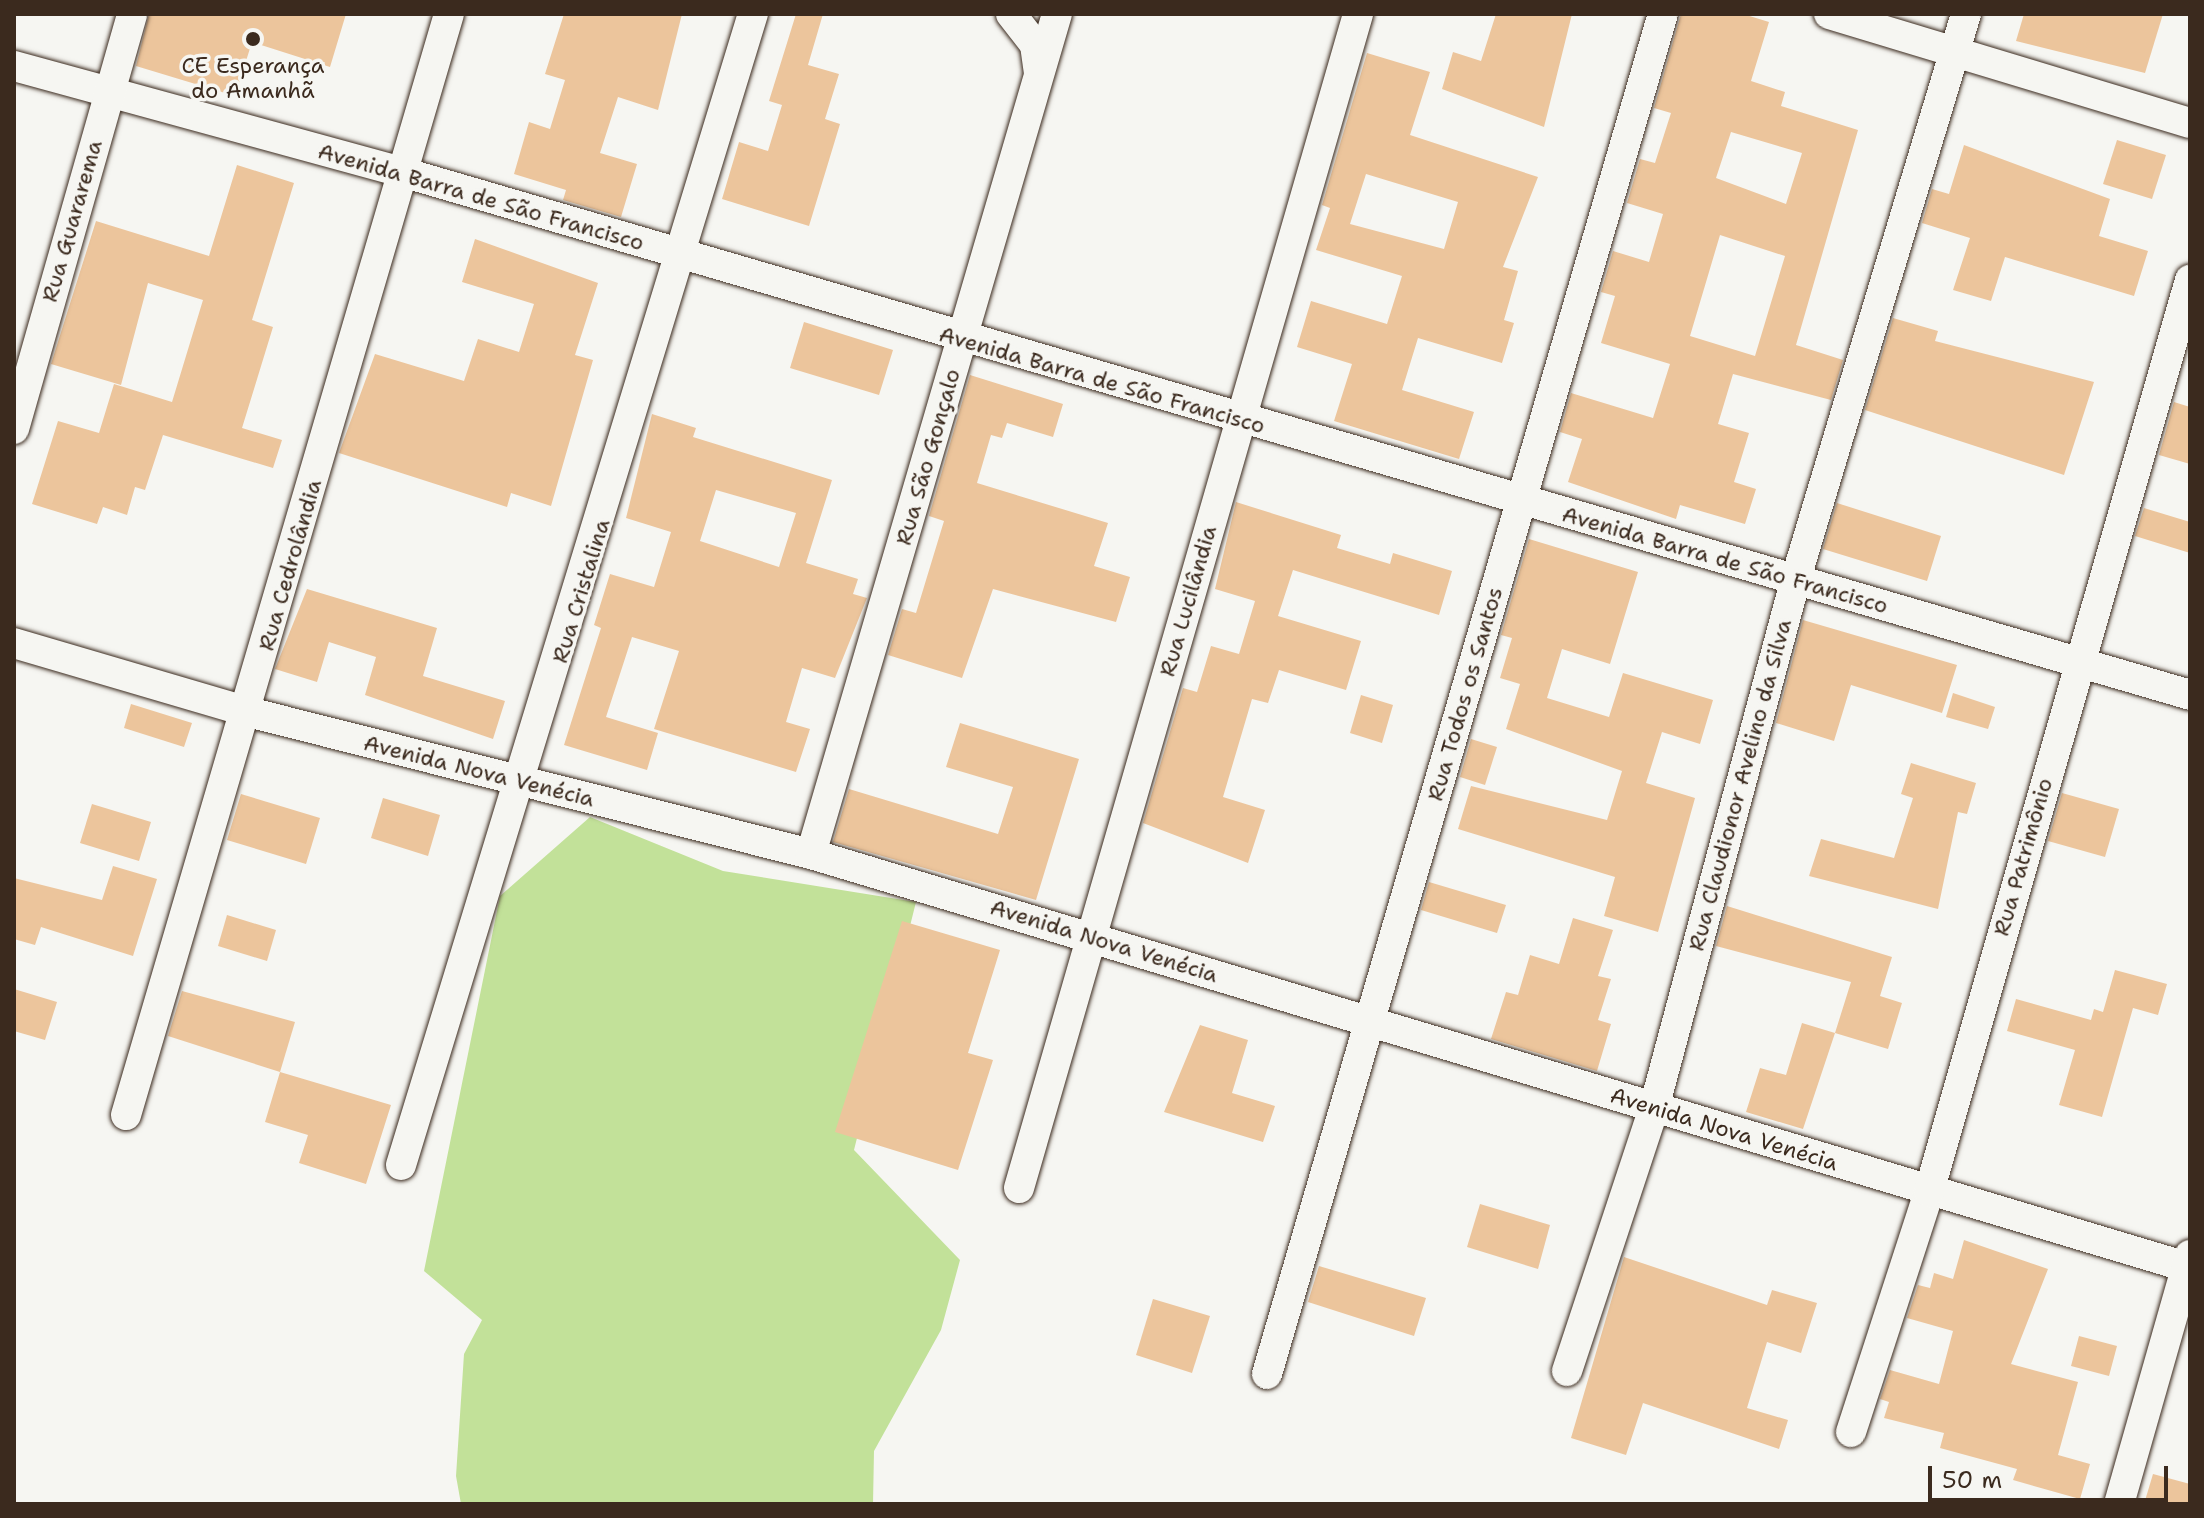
<!DOCTYPE html>
<html>
<head>
<meta charset="utf-8">
<style>
  body { margin:0 }
  #map { position:relative; width:2204px; height:1518px; overflow:hidden; background:#f6f6f2; font-family:"Shantell Sans",sans-serif }
  div>[style] { position:absolute }
  [style*='--x'] { left:calc(var(--x)*1px); top:calc(var(--y)*1px); width:calc(var(--w)*1px); rotate:calc(var(--a)*1deg) }
  .green>* { inset:0; background:#c2e199 }
  .building>* { inset:0; background:#ecc59c }
  .roads { filter:drop-shadow(0 0 2px #3b2a1e) drop-shadow(0 0 2px #3b2a1e) }
  .street>* { height:30px; margin:-15px; padding:0 15px; transform-origin:15px; border-radius:15px; background:#f6f6f2 }
  .dots>* { width:22px; height:22px; translate:-50% -50%; box-sizing:border-box; border:4px solid #f6f6f2; border-radius:50% }
  span { translate:-50% -50%; white-space:nowrap; text-align:center; line-height:1.15; -webkit-text-stroke:7px #f6f6f2; paint-order:stroke }
  .poi-label { font-size:22px; color:#3b2a1e }
  .street-label { font-size:22px; color:#3b2a1e }
  .frame { position:absolute; inset:0; border:16px solid #3b2a1e; pointer-events:none }
  .scale { position:absolute; left:1928px; top:1466px; width:240px; height:36px; box-sizing:border-box; border:4px solid #3b2a1e; border-top:0; padding-left:10px; font-size:24px; line-height:28px; white-space:nowrap; color:#3b2a1e; -webkit-text-stroke:6px #f6f6f2; paint-order:stroke }
</style>
</head>
<body>
<div id="map">
  <div class="green">
    <i style="clip-path:polygon(590px 817px,723px 871px,916px 902px,854px 1150px,960px 1260px,941px 1330px,874px 1451px,873px 1504px,461px 1504px,456px 1476px,464px 1354px,482px 1320px,424px 1271px,500px 896px)"></i>
  </div>
  <div class="building">
    <i style="clip-path:polygon(149px 14px,346px 14px,330px 67px,252px 42px,235px 96px,136px 66px)"></i>
    <i style="clip-path:polygon(564px 14px,682px 14px,658px 110px,618px 97px,600px 153px,637px 164px,621px 217px,563px 200px,566px 190px,514px 174px,529px 122px,550px 129px,565px 80px,545px 74px)"></i>
    <i style="clip-path:polygon(796px 14px,823px 14px,808px 65px,839px 74px,825px 119px,840px 124px,809px 226px,722px 199px,739px 142px,768px 151px,782px 105px,769px 101px)"></i>
    <i style="clip-path:polygon(1496px 14px,1572px 14px,1544px 127px,1442px 89px,1453px 52px,1481px 61px)"></i>
    <i style="clip-path:polygon(evenodd,1681px 14px,1743px 14px,1769px 22px,1751px 81px,1785px 92px,1781px 106px,1858px 130px,1796px 345px,1843px 360px,1831px 400px,1733px 374px,1718px 424px,1749px 433px,1734px 482px,1756px 489px,1745px 524px,1680px 505px,1676px 519px,1568px 482px,1582px 439px,1560px 432px,1571px 393px,1653px 418px,1670px 364px,1601px 343px,1615px 296px,1601px 292px,1613px 251px,1649px 262px,1663px 214px,1627px 203px,1640px 159px,1655px 163px,1671px 113px,1654px 108px,1681px 14px,1731px 132px,1802px 153px,1786px 204px,1716px 178px,1731px 132px,1681px 14px,1720px 235px,1785px 256px,1755px 356px,1690px 336px,1720px 235px)"></i>
    <i style="clip-path:polygon(2024px 14px,2163px 14px,2145px 73px,2016px 41px)"></i>
    <i style="clip-path:polygon(evenodd,1367px 53px,1430px 72px,1410px 135px,1538px 177px,1503px 267px,1518px 271px,1504px 320px,1514px 323px,1502px 363px,1418px 338px,1402px 390px,1474px 412px,1459px 459px,1334px 421px,1352px 364px,1297px 347px,1311px 301px,1387px 324px,1402px 276px,1316px 250px,1330px 208px,1322px 205px,1367px 53px,1366px 174px,1458px 202px,1444px 249px,1350px 224px,1366px 174px)"></i>
    <i style="clip-path:polygon(2117px 140px,2166px 155px,2152px 199px,2103px 184px)"></i>
    <i style="clip-path:polygon(1964px 145px,2110px 199px,2099px 236px,2148px 251px,2134px 296px,2005px 257px,1991px 301px,1953px 290px,1970px 238px,1922px 223px,1932px 189px,1949px 194px)"></i>
    <i style="clip-path:polygon(237px 165px,294px 183px,252px 320px,273px 327px,242px 428px,282px 440px,273px 468px,163px 435px,145px 490px,135px 487px,127px 515px,103px 507px,97px 524px,32px 504px,58px 421px,99px 433px,114px 384px,172px 402px,203px 300px,148px 283px,121px 385px,51px 364px,96px 221px,209px 256px)"></i>
    <i style="clip-path:polygon(475px 239px,598px 283px,575px 355px,593px 360px,551px 506px,511px 493px,507px 507px,339px 453px,375px 354px,464px 381px,478px 339px,519px 352px,534px 304px,462px 282px)"></i>
    <i style="clip-path:polygon(1893px 318px,1938px 331px,1935px 341px,2094px 382px,2064px 475px,1865px 410px)"></i>
    <i style="clip-path:polygon(804px 322px,893px 350px,879px 395px,790px 368px)"></i>
    <i style="clip-path:polygon(970px 375px,1063px 404px,1053px 437px,1007px 423px,1002px 438px,991px 435px,977px 483px,1108px 523px,1094px 566px,1130px 577px,1116px 622px,993px 589px,962px 678px,888px 655px,902px 609px,916px 613px,944px 521px,929px 516px)"></i>
    <i style="clip-path:polygon(2174px 402px,2190px 407px,2190px 464px,2159px 455px)"></i>
    <i style="clip-path:polygon(evenodd,652px 414px,696px 428px,693px 437px,832px 480px,806px 563px,858px 579px,853px 594px,867px 598px,835px 678px,802px 668px,786px 722px,810px 729px,796px 772px,654px 729px,679px 651px,632px 637px,606px 717px,658px 733px,647px 770px,564px 745px,601px 628px,594px 625px,610px 574px,654px 587px,671px 532px,626px 518px,652px 414px,716px 490px,796px 513px,779px 567px,700px 541px,716px 490px)"></i>
    <i style="clip-path:polygon(1236px 502px,1341px 535px,1337px 548px,1390px 564px,1393px 553px,1452px 571px,1439px 615px,1293px 570px,1278px 616px,1361px 641px,1346px 690px,1279px 670px,1268px 703px,1252px 699px,1223px 797px,1265px 810px,1248px 863px,1143px 823px,1183px 688px,1197px 692px,1211px 646px,1239px 654px,1255px 601px,1215px 589px)"></i>
    <i style="clip-path:polygon(1837px 503px,1941px 536px,1927px 581px,1823px 549px)"></i>
    <i style="clip-path:polygon(2144px 508px,2190px 522px,2190px 553px,2135px 536px)"></i>
    <i style="clip-path:polygon(1529px 539px,1638px 572px,1610px 664px,1562px 649px,1547px 698px,1609px 717px,1623px 673px,1713px 700px,1700px 744px,1662px 732px,1646px 783px,1695px 798px,1658px 932px,1604px 916px,1615px 877px,1458px 829px,1471px 786px,1607px 820px,1622px 771px,1506px 729px,1520px 684px,1500px 678px,1512px 638px,1501px 635px)"></i>
    <i style="clip-path:polygon(307px 589px,437px 628px,423px 676px,505px 701px,493px 739px,365px 695px,376px 657px,329px 642px,317px 682px,275px 669px)"></i>
    <i style="clip-path:polygon(1803px 620px,1957px 665px,1942px 713px,1851px 685px,1834px 741px,1776px 723px)"></i>
    <i style="clip-path:polygon(1953px 693px,1995px 707px,1988px 729px,1946px 717px)"></i>
    <i style="clip-path:polygon(1361px 695px,1393px 705px,1382px 743px,1350px 733px)"></i>
    <i style="clip-path:polygon(131px 704px,192px 723px,184px 747px,124px 728px)"></i>
    <i style="clip-path:polygon(960px 723px,1079px 759px,1036px 900px,833px 842px,849px 789px,998px 834px,1013px 787px,946px 767px)"></i>
    <i style="clip-path:polygon(1471px 739px,1497px 747px,1485px 785px,1460px 777px)"></i>
    <i style="clip-path:polygon(1911px 763px,1976px 783px,1967px 814px,1958px 812px,1938px 909px,1809px 876px,1821px 839px,1894px 858px,1913px 798px,1901px 794px)"></i>
    <i style="clip-path:polygon(2062px 793px,2119px 809px,2105px 857px,2048px 841px)"></i>
    <i style="clip-path:polygon(241px 794px,320px 818px,306px 864px,227px 840px)"></i>
    <i style="clip-path:polygon(383px 798px,440px 815px,428px 856px,371px 838px)"></i>
    <i style="clip-path:polygon(92px 804px,151px 822px,139px 861px,80px 843px)"></i>
    <i style="clip-path:polygon(113px 866px,157px 879px,133px 956px,41px 927px,35px 945px,14px 939px,14px 878px,102px 900px)"></i>
    <i style="clip-path:polygon(1429px 882px,1506px 905px,1497px 933px,1421px 910px)"></i>
    <i style="clip-path:polygon(1727px 906px,1892px 957px,1880px 996px,1902px 1003px,1888px 1049px,1835px 1033px,1851px 982px,1716px 946px)"></i>
    <i style="clip-path:polygon(227px 915px,276px 930px,267px 961px,218px 946px)"></i>
    <i style="clip-path:polygon(1573px 918px,1613px 930px,1598px 976px,1611px 979px,1598px 1020px,1611px 1024px,1597px 1071px,1491px 1039px,1506px 992px,1518px 995px,1530px 955px,1559px 964px)"></i>
    <i style="clip-path:polygon(902px 921px,1000px 950px,968px 1053px,993px 1060px,958px 1170px,835px 1132px)"></i>
    <i style="clip-path:polygon(2115px 970px,2167px 984px,2158px 1015px,2133px 1008px,2102px 1117px,2059px 1105px,2075px 1050px,2007px 1031px,2016px 999px,2091px 1020px,2094px 1009px,2103px 1012px)"></i>
    <i style="clip-path:polygon(14px 989px,57px 1002px,45px 1040px,14px 1031px)"></i>
    <i style="clip-path:polygon(182px 991px,295px 1022px,280px 1072px,168px 1036px)"></i>
    <i style="clip-path:polygon(1802px 1023px,1835px 1033px,1803px 1129px,1746px 1112px,1760px 1068px,1786px 1075px)"></i>
    <i style="clip-path:polygon(1200px 1025px,1248px 1040px,1232px 1093px,1275px 1106px,1263px 1142px,1164px 1112px)"></i>
    <i style="clip-path:polygon(280px 1072px,391px 1105px,366px 1184px,299px 1163px,308px 1135px,265px 1122px)"></i>
    <i style="clip-path:polygon(1480px 1204px,1550px 1225px,1538px 1269px,1467px 1247px)"></i>
    <i style="clip-path:polygon(1964px 1240px,2048px 1269px,2011px 1364px,2078px 1382px,2058px 1455px,2090px 1464px,2080px 1499px,2013px 1480px,2017px 1469px,1940px 1448px,1944px 1433px,1884px 1418px,1889px 1402px,1880px 1399px,1890px 1370px,1939px 1384px,1953px 1331px,1907px 1318px,1918px 1285px,1930px 1288px,1934px 1273px,1953px 1279px)"></i>
    <i style="clip-path:polygon(1624px 1257px,1767px 1305px,1772px 1290px,1817px 1303px,1801px 1353px,1767px 1342px,1747px 1408px,1788px 1420px,1779px 1449px,1643px 1403px,1626px 1455px,1571px 1438px)"></i>
    <i style="clip-path:polygon(1319px 1266px,1426px 1298px,1414px 1336px,1308px 1302px)"></i>
    <i style="clip-path:polygon(1153px 1299px,1210px 1316px,1192px 1373px,1136px 1355px)"></i>
    <i style="clip-path:polygon(2079px 1336px,2117px 1346px,2109px 1376px,2071px 1366px)"></i>
    <i style="clip-path:polygon(2153px 1474px,2190px 1484px,2190px 1504px,2144px 1504px)"></i>
  </div>
  <div class="roads">
    <div class="street">
      <i style="--x:1011;--y:14;--w:39;--a:52"></i>
      <i style="--x:1035;--y:45;--w:28;--a:82"></i>
      <i style="--x:1829;--y:14;--w:377;--a:16.8"></i>
      <i style="--x:14;--y:66;--w:402;--a:15.3"></i>
      <i style="--x:402;--y:172;--w:1863;--a:16.3"></i>
      <i style="--x:14;--y:429;--w:431;--a:-74.1"></i>
      <i style="--x:14;--y:643;--w:244;--a:16.4"></i>
      <i style="--x:248;--y:712;--w:581;--a:14.16"></i>
      <i style="--x:811;--y:854;--w:1440;--a:16.71"></i>
      <i style="--x:811;--y:854;--w:875;--a:-73.68"></i>
      <i style="--x:126;--y:1115;--w:1147;--a:-73.65"></i>
      <i style="--x:401;--y:1165;--w:1204;--a:-73"></i>
      <i style="--x:1019;--y:1188;--w:1222;--a:-73.89"></i>
      <i style="--x:1567;--y:1371;--w:277;--a:-71.7"></i>
      <i style="--x:1654;--y:1108;--w:549;--a:-75"></i>
      <i style="--x:1796;--y:578;--w:589;--a:-73.23"></i>
      <i style="--x:1267;--y:1374;--w:1416;--a:-73.77"></i>
      <i style="--x:1851;--y:1432;--w:252;--a:-72"></i>
      <i style="--x:1929;--y:1192;--w:949;--a:-74.03"></i>
      <i style="--x:2119;--y:1504;--w:259;--a:-74.1"></i>
    </div>
  </div>
  <div class="dots">
    <i style="left:253px;top:39px;background:#3b2a1e"></i>
  </div>
  <div class="poi-label">
    <span style="left:253px;top:78px">CE Esperança<br>do Amanhã</span>
  </div>
  <div class="street-label">
    <span style="left:481px;top:197px;rotate:16deg">Avenida Barra de São Francisco</span>
    <span style="left:72px;top:221px;rotate:-74deg">Rua Guararema</span>
    <span style="left:1102px;top:380px;rotate:16deg">Avenida Barra de São Francisco</span>
    <span style="left:928px;top:457px;rotate:-74deg">Rua São Gonçalo</span>
    <span style="left:1725px;top:560px;rotate:16deg">Avenida Barra de São Francisco</span>
    <span style="left:290px;top:565px;rotate:-74deg">Rua Cedrolândia</span>
    <span style="left:581px;top:591px;rotate:-73deg">Rua Cristalina</span>
    <span style="left:1188px;top:601px;rotate:-74deg">Rua Lucilândia</span>
    <span style="left:1465px;top:694px;rotate:-74deg">Rua Todos os Santos</span>
    <span style="left:479px;top:771px;rotate:14deg">Avenida Nova Venécia</span>
    <span style="left:1740px;top:785px;rotate:-75deg">Rua Claudionor Avelino da Silva</span>
    <span style="left:2023px;top:857px;rotate:-74deg">Rua Patrimônio</span>
    <span style="left:1104px;top:941px;rotate:17deg">Avenida Nova Venécia</span>
    <span style="left:1724px;top:1129px;rotate:17deg">Avenida Nova Venécia</span>
  </div>
  <div class="frame"></div>
  <div class="scale">50 m</div>
</div>
</body>
</html>
